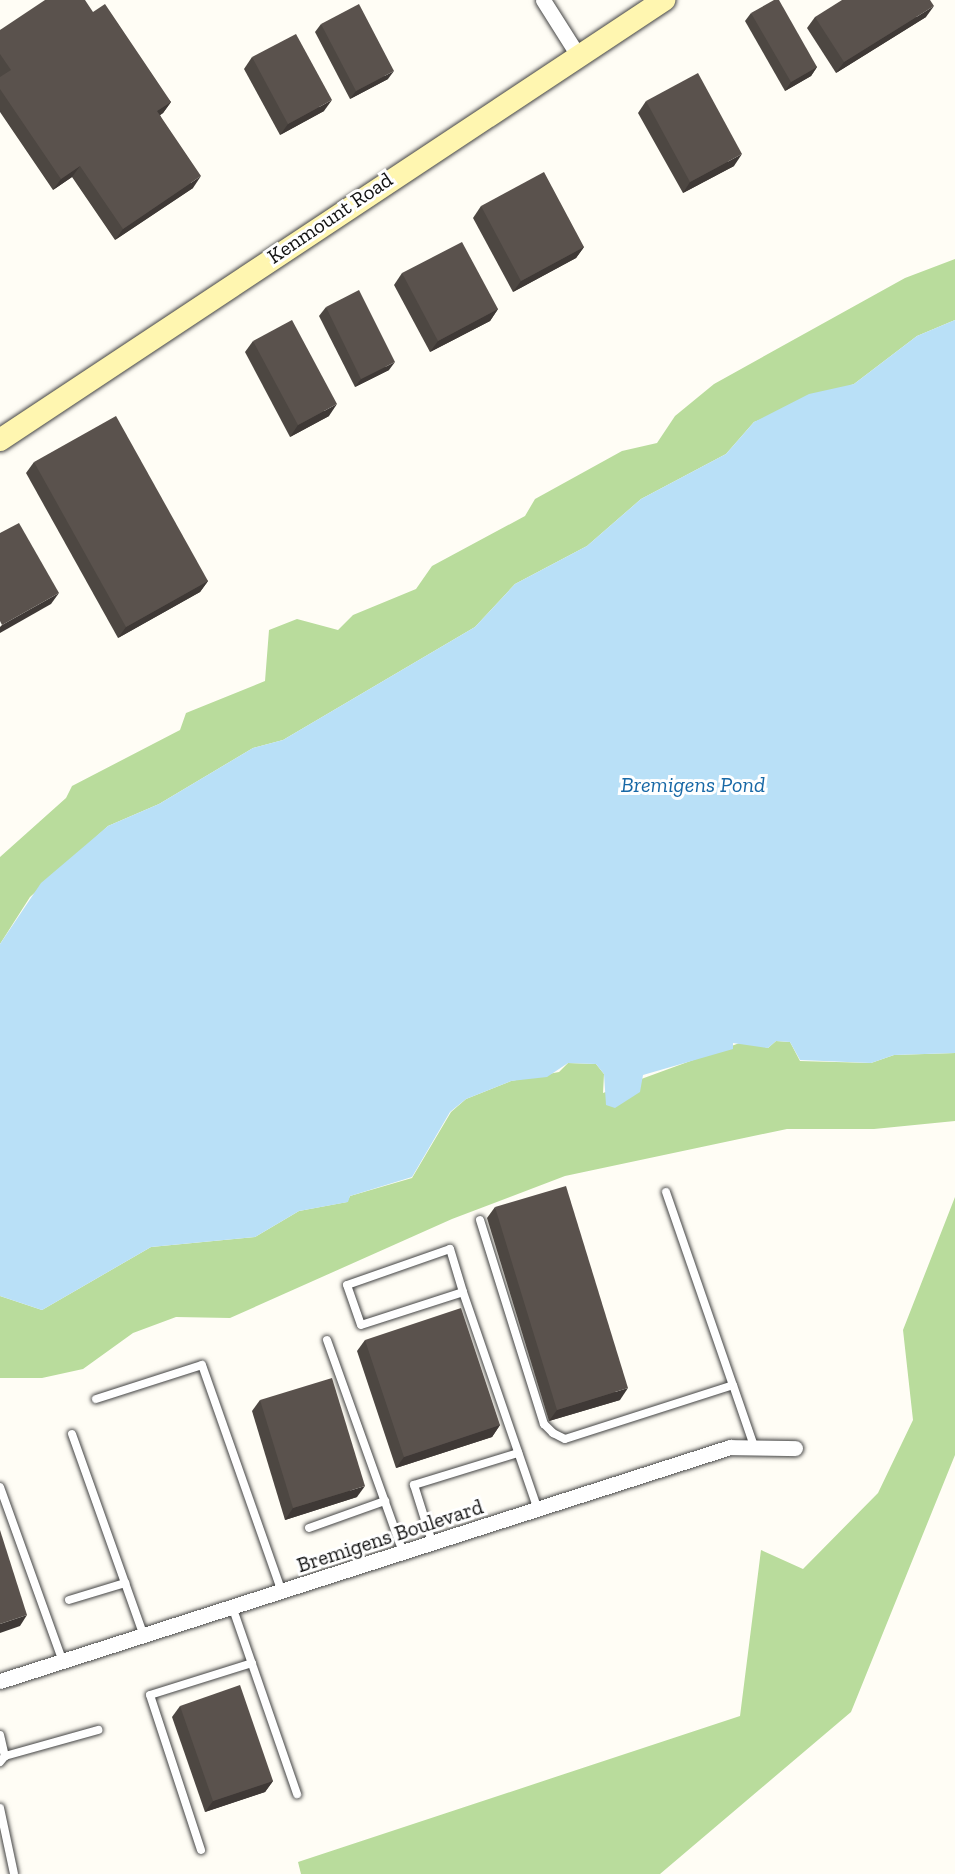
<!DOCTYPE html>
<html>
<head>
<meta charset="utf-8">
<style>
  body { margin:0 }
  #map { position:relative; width:955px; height:1874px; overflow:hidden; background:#fffdf5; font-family:"Zilla Slab",serif }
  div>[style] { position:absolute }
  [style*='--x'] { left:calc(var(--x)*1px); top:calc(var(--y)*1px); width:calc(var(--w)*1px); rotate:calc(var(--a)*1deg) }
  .forest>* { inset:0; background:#b9dc9c }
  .water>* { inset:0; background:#b9e0f7 }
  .roads { filter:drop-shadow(0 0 2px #444) drop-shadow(0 0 2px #444) }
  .lane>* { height:8px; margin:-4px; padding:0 4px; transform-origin:4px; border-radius:4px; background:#fff }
  .street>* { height:15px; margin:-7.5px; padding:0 7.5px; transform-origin:7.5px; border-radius:7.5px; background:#fff }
  .secondary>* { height:22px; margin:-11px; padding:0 11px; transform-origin:11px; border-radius:11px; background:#fff6b0 }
  .wall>* { inset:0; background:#4d4742 }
  .shaded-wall>* { inset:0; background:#3f3936 }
  .building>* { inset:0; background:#5a524d }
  span { translate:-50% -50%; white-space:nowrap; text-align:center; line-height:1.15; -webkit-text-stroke:6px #fff; paint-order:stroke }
  .street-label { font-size:21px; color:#111 }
  .water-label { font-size:22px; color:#1768a6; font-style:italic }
</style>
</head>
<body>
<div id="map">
  <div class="forest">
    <i style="clip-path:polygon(955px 259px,955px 320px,917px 336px,854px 384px,754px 422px,726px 454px,641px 499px,587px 546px,515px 584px,475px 627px,283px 740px,253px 748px,159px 804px,108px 826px,30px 897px,0 944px,0 857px,66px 798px,72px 786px,180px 730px,186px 713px,265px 681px,269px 630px,297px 619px,338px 630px,353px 615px,416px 589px,432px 566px,525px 516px,535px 499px,622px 451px,657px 443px,675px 416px,714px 384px,905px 278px)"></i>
    <i style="clip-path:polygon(745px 1041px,768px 1048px,776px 1041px,790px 1042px,800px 1061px,871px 1063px,894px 1055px,955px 1053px,955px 1121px,874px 1129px,787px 1129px,565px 1176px,452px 1219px,230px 1318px,176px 1317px,133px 1333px,83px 1369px,42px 1378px,0 1378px,0 1296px,42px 1310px,151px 1247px,255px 1237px,299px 1211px,347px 1202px,350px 1196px,412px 1178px,451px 1112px,466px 1099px,511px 1081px,559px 1072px,568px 1063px,596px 1064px,604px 1074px,603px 1093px)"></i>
    <i style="clip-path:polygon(955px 1197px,955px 1455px,851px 1712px,660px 1874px,301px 1874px,298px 1862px,740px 1716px,761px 1550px,803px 1569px,878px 1493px,913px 1420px,903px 1330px)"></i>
  </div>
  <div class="water">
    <i style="clip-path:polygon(955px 320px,955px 1053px,894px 1055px,871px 1063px,800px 1060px,790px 1042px,776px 1041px,768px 1048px,733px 1043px,733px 1049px,643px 1075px,640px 1092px,615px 1108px,606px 1105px,604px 1074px,596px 1064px,568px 1063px,547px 1077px,511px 1081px,466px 1099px,450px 1112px,412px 1177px,350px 1196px,348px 1202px,299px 1211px,255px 1237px,151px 1247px,42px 1310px,0 1296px,0 944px,41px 883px,108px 826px,159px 804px,253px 748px,283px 740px,475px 627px,515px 584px,587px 546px,641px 499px,726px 454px,754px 422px,809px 394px,854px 384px,917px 336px)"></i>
  </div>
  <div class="roads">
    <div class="lane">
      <i style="--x:666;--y:1192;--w:204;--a:70.9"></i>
      <i style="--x:480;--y:1220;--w:214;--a:72.6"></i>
      <i style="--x:544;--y:1424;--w:13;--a:45"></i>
      <i style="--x:553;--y:1433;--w:13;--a:27"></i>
      <i style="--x:565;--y:1439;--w:176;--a:-17.8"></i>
      <i style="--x:733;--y:1385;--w:65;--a:71"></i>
      <i style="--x:463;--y:1292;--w:45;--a:-106.8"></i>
      <i style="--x:450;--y:1249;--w:109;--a:160.7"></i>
      <i style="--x:347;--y:1285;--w:42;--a:70.7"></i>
      <i style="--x:361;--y:1325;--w:107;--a:-17.9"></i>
      <i style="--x:463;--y:1292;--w:231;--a:71"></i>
      <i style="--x:327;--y:1340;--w:225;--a:70.3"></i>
      <i style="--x:96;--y:1399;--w:111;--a:-17.8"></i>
      <i style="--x:202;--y:1365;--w:241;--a:70.6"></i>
      <i style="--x:72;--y:1434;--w:214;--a:70.4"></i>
      <i style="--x:0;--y:1487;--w:186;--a:70.2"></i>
      <i style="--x:309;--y:1528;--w:81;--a:-19.6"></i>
      <i style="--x:432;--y:1542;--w:60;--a:-107.5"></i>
      <i style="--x:414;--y:1485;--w:109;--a:-17.1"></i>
      <i style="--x:69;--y:1600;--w:59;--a:-16.9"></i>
      <i style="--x:233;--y:1609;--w:196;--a:70.9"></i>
      <i style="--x:0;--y:1735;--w:22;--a:77"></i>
      <i style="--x:5;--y:1756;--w:8;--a:130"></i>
      <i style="--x:5;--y:1756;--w:97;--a:-15.6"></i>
      <i style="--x:0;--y:1808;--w:67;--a:78"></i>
      <i style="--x:201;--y:1850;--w:163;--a:-108.2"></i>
      <i style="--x:150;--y:1695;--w:107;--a:-17.4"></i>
    </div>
    <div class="street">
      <i style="--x:543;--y:0;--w:67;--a:57.7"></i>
      <i style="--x:0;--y:1681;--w:767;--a:-17.77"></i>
      <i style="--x:730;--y:1447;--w:65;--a:0.9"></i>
    </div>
    <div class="secondary">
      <i style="--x:0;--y:440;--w:797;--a:-33.53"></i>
    </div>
  </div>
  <div class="wall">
    <i style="clip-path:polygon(93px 12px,171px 102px,163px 113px,160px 115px,193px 188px,115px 240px,72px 177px,53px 190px,0 112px,0 30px)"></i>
    <i style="clip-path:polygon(751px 13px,817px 67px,811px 76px,785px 91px,745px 21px)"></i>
    <i style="clip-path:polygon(815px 17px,926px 17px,836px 73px,807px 28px)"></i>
    <i style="clip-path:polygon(321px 24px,388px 79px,350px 99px,315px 32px)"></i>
    <i style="clip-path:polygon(252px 57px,324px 111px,280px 135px,244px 69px)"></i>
    <i style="clip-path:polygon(646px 101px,734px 166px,683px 193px,638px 113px)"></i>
    <i style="clip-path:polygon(481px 206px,584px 247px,576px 258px,513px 292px,473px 218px)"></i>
    <i style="clip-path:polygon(402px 273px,498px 309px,490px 321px,430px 352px,394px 285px)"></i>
    <i style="clip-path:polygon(326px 307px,389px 370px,355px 387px,319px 316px)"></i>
    <i style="clip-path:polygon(253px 341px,329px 416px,290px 437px,245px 352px)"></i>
    <i style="clip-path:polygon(34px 462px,208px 581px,200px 592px,118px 638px,26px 473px)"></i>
    <i style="clip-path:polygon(495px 1207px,620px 1400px,549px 1421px,487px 1218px)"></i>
    <i style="clip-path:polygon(365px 1340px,500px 1425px,492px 1437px,396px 1468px,357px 1351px)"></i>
    <i style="clip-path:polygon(260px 1400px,357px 1497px,285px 1520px,252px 1411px)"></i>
    <i style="clip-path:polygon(180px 1706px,273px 1781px,265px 1792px,205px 1812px,172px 1717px)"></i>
  </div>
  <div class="shaded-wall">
    <i style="clip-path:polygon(934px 6px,926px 17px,836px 73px,844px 62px)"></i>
    <i style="clip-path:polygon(817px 67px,811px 76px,785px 91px,791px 82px)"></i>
    <i style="clip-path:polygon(394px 71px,388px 79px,350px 99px,356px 91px)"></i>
    <i style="clip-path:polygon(332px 100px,324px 111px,280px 135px,288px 124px)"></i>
    <i style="clip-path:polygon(171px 102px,163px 113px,149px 123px,157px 111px)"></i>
    <i style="clip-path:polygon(742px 154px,734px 166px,683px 193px,690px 182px)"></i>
    <i style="clip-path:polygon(80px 166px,72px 177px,53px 190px,61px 179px)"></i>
    <i style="clip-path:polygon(201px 176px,193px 188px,115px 240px,123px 229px)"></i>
    <i style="clip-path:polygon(584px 247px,576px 258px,513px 292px,521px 281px)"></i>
    <i style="clip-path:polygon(498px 309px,490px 321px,430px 352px,438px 341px)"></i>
    <i style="clip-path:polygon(395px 362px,389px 370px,355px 387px,361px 379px)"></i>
    <i style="clip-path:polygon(337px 404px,329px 416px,290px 437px,298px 425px)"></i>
    <i style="clip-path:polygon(208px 581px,200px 592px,118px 638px,126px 627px)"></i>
    <i style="clip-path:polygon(59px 593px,51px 604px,0 633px,0 627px,2px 625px)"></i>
    <i style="clip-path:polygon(628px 1388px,620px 1400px,549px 1421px,557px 1410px)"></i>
    <i style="clip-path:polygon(500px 1425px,492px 1437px,396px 1468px,404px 1457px)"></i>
    <i style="clip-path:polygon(365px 1486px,357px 1497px,285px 1520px,293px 1508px)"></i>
    <i style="clip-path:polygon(27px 1615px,20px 1626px,0 1633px,0 1624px)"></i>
    <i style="clip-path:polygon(273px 1781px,265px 1792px,205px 1812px,213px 1801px)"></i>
  </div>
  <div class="building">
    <i style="clip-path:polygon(45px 0,85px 0,93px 12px,105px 4px,171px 102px,157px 111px,201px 176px,123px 229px,80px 166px,61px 179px,0 89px,0 77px,11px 70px,0 54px,0 30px)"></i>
    <i style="clip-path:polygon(774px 0,779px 0,817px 67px,791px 82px,751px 13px)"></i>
    <i style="clip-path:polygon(842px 0,930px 0,934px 6px,844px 62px,815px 17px)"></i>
    <i style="clip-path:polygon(359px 4px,394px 71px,356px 91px,321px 24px)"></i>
    <i style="clip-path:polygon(296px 34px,332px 100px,288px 124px,252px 57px)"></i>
    <i style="clip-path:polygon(698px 73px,742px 154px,690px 182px,646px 101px)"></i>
    <i style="clip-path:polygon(544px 172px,584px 247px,521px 281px,481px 206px)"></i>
    <i style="clip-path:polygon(462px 242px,498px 309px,438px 341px,402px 273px)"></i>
    <i style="clip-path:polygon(359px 290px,395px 362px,361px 379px,326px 307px)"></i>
    <i style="clip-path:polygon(292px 320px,337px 404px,298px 425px,253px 341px)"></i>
    <i style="clip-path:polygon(116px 416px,208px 581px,126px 627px,34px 462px)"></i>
    <i style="clip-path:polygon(19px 523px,59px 593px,2px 625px,0 621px,0 533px)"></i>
    <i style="clip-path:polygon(566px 1186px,628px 1388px,557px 1410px,495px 1207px)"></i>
    <i style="clip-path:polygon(461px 1308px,500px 1425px,404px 1457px,365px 1340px)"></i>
    <i style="clip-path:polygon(332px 1378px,365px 1486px,293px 1508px,260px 1400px)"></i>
    <i style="clip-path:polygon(0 1530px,27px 1615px,0 1624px)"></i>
    <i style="clip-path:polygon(240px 1685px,273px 1781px,213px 1801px,180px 1706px)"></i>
  </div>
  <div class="street-label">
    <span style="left:330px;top:218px;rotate:-34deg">Kenmount Road</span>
    <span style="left:390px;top:1536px;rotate:-18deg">Bremigens Boulevard</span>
  </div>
  <div class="water-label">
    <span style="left:693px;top:785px">Bremigens Pond</span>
  </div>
</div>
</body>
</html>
